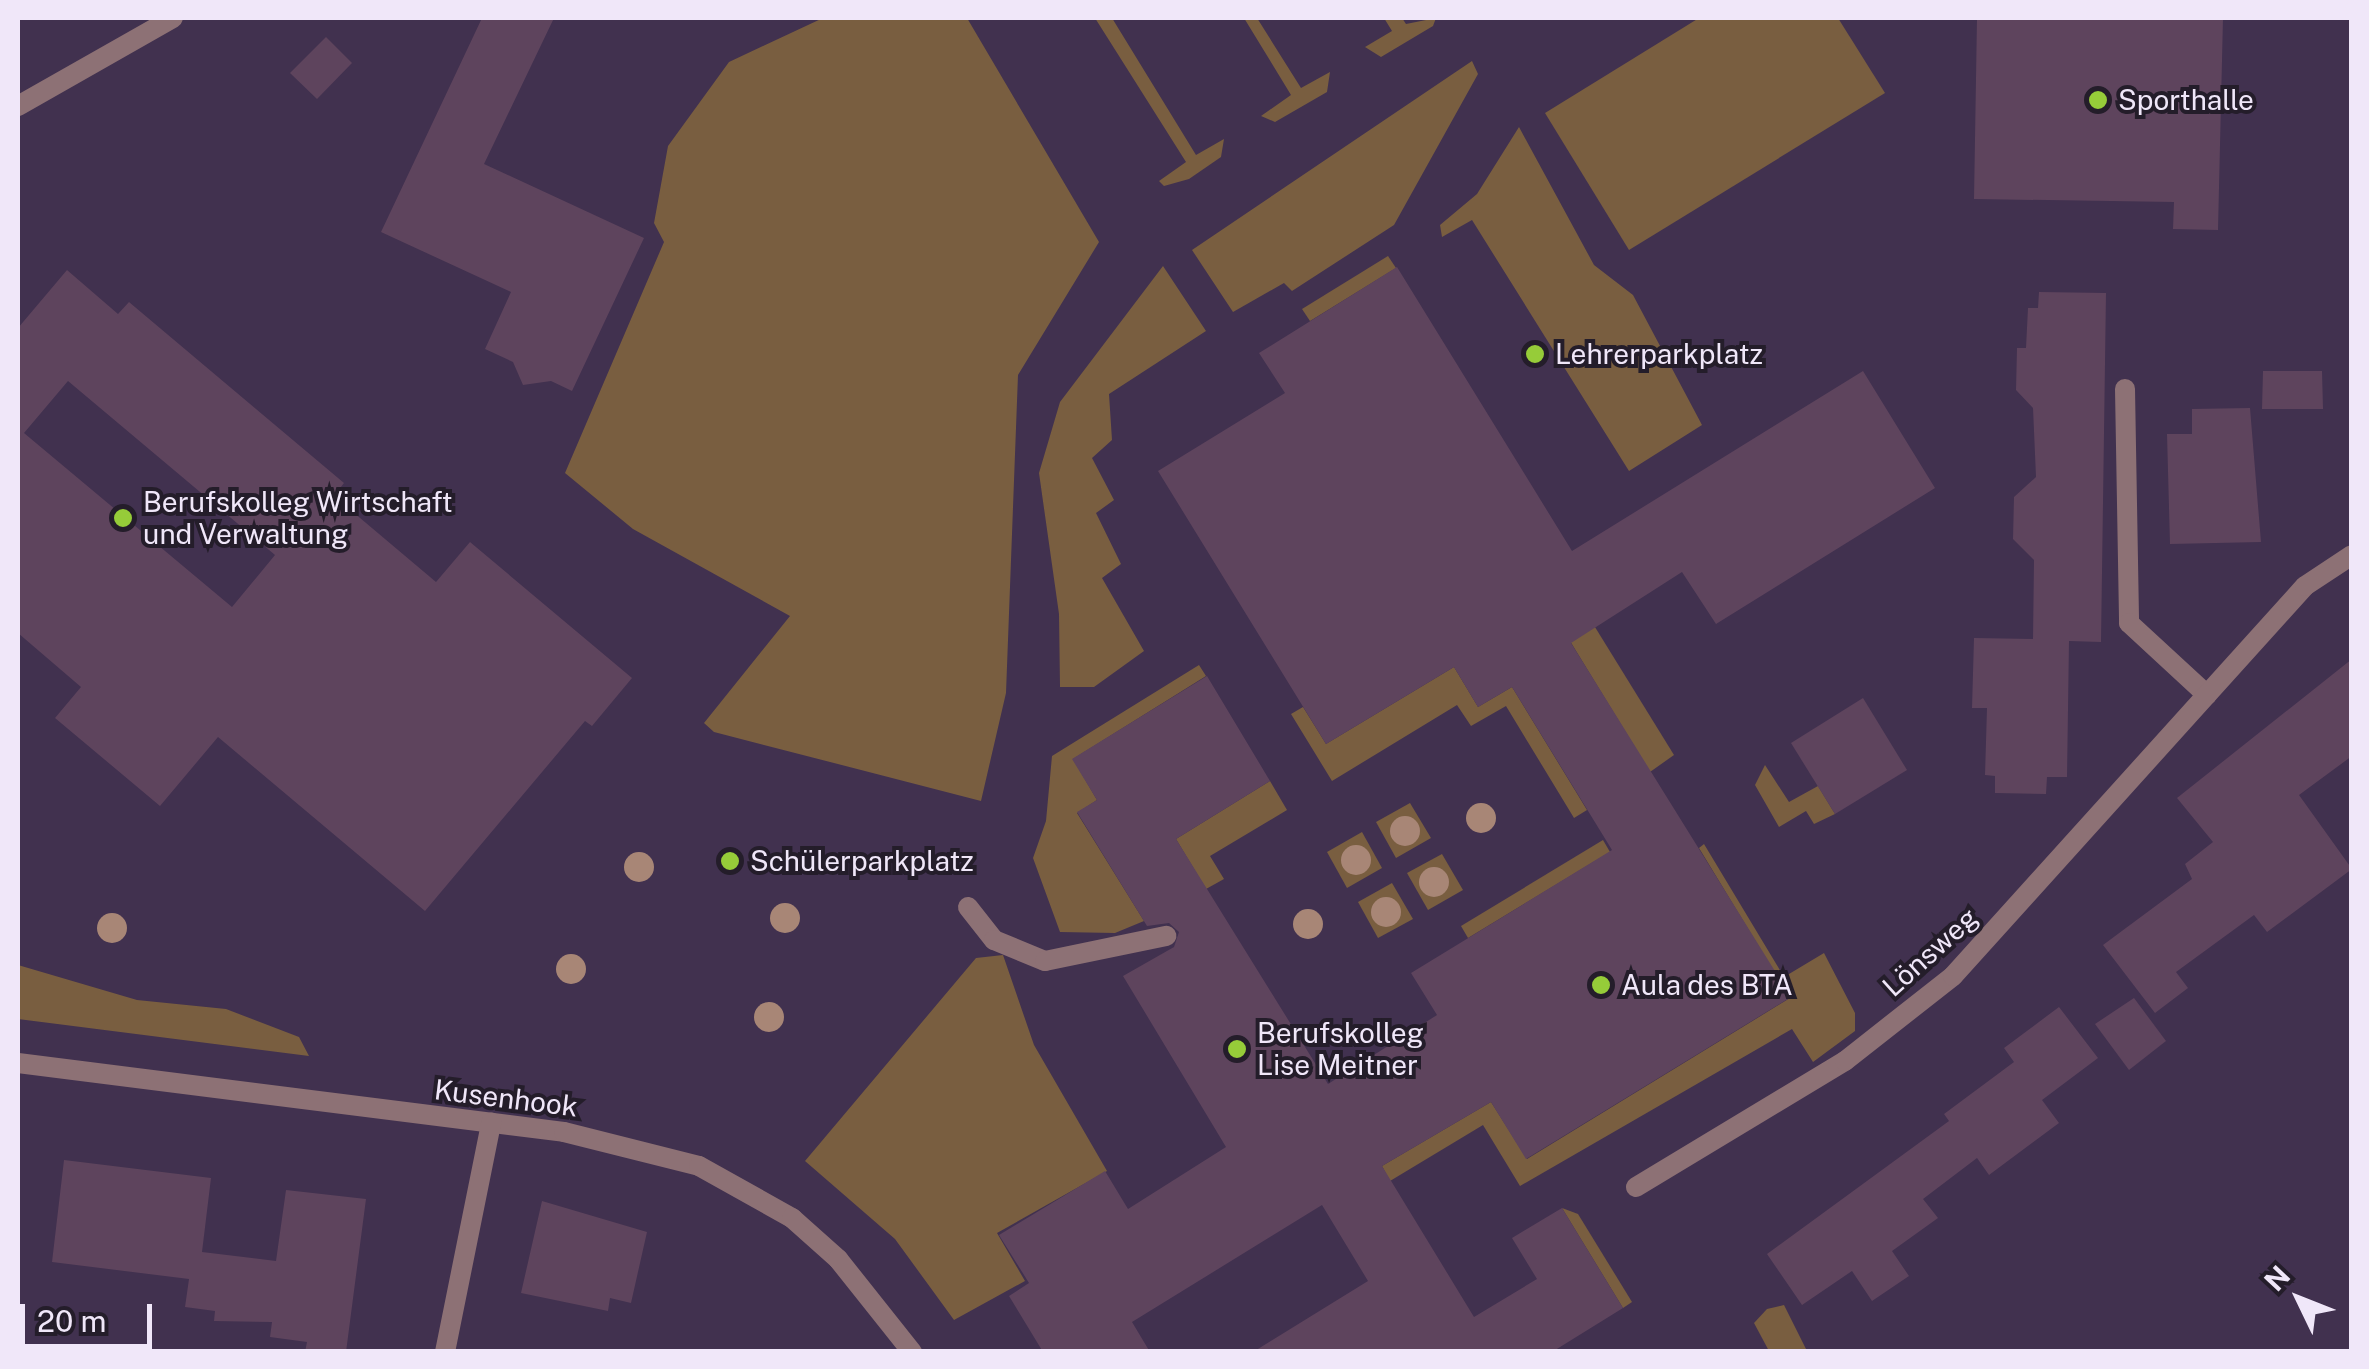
<!DOCTYPE html>
<html>
<head>
<meta charset="utf-8">
<style>
  body { margin:0 }
  #map { position:relative; width:2369px; height:1369px; overflow:hidden; background:#41314f; font-family:"Public Sans",sans-serif }
  div>[style] { position:absolute }
  [style*='--x'] { left:calc(var(--x)*1px); top:calc(var(--y)*1px); width:calc(var(--w)*1px); rotate:calc(var(--a)*1deg) }
  .green>* { inset:0; background:#795e40 }
  .building>* { inset:0; background:#5e445d }
  .service>* { height:20px; margin:-10px; padding:0 10px; transform-origin:10px; border-radius:10px; background:#8d7175 }
  .minor>* { height:20px; margin:-10px; padding:0 10px; transform-origin:10px; border-radius:10px; background:#8d7175 }
  .trees>* { width:30px; height:30px; margin:-15px; border-radius:50%; background:#a88676 }
  .dots>* { width:28px; height:28px; translate:-50% -50%; box-sizing:border-box; border:5px solid #241d2a; border-radius:50% }
  span { translate:-50% -50%; white-space:nowrap; text-align:center; line-height:1.15; -webkit-text-stroke:8px #241d2a; paint-order:stroke }
  .poi-label { font-size:28px; color:#f0e7f9 }
  .left { translate:0 -50%; text-align:left }
  .street-label { font-size:28px; color:#f0e7f9 }
  .frame { position:absolute; inset:0; border:20px solid #f0e7f9; pointer-events:none }
  .north { position:absolute; left:2249px; top:1249px; width:100px; height:100px; -webkit-text-stroke:8px #241d2a; paint-order:stroke; rotate:313deg; font-size:28px; font-weight:700; line-height:40px; text-align:center; color:#f0e7f9 }
  .north::after { content:''; display:block; margin:auto; width:35px; height:45px; background:#f0e7f9; clip-path:polygon(50% 0,100% 100%,50% 72%,0 100%) }
  .scale { position:absolute; left:20px; top:1304px; width:132px; height:45px; box-sizing:border-box; border:5px solid #f0e7f9; border-top:0; padding-left:12px; font-size:30px; line-height:35px; white-space:nowrap; color:#f0e7f9; -webkit-text-stroke:8px #241d2a; paint-order:stroke }
</style>
</head>
<body>
<div id="map">
  <div class="green">
    <i style="clip-path:polygon(823px 18px,967px 18px,1099px 242px,1018px 375px,1006px 693px,981px 801px,714px 732px,704px 723px,790px 616px,633px 529px,565px 473px,664px 242px,654px 223px,668px 146px,729px 62px)"></i>
    <i style="clip-path:polygon(1095px 18px,1112px 18px,1196px 155px,1224px 139px,1221px 157px,1189px 179px,1164px 186px,1159px 181px,1186px 162px)"></i>
    <i style="clip-path:polygon(1244px 18px,1257px 18px,1301px 88px,1330px 72px,1327px 92px,1275px 122px,1261px 116px,1291px 95px)"></i>
    <i style="clip-path:polygon(1384px 18px,1402px 18px,1406px 24px,1436px 18px,1433px 26px,1381px 57px,1365px 47px,1392px 31px)"></i>
    <i style="clip-path:polygon(1699px 18px,1838px 18px,1885px 93px,1629px 250px,1545px 113px)"></i>
    <i style="clip-path:polygon(1472px 61px,1478px 74px,1394px 225px,1292px 291px,1284px 283px,1233px 312px,1192px 250px)"></i>
    <i style="clip-path:polygon(1519px 127px,1594px 265px,1633px 295px,1702px 425px,1629px 471px,1472px 220px,1442px 237px,1440px 225px,1477px 194px)"></i>
    <i style="clip-path:polygon(1388px 256px,1396px 268px,1310px 321px,1302px 309px)"></i>
    <i style="clip-path:polygon(1163px 266px,1206px 331px,1109px 394px,1112px 440px,1092px 458px,1114px 500px,1096px 513px,1121px 564px,1102px 578px,1144px 651px,1094px 687px,1060px 687px,1059px 614px,1039px 473px,1060px 402px)"></i>
    <i style="clip-path:polygon(1507px 538px,1540px 538px,1674px 755px,1650px 772px)"></i>
    <i style="clip-path:polygon(1199px 665px,1206px 676px,1073px 759px,1097px 800px,1077px 813px,1144px 921px,1115px 933px,1060px 932px,1033px 858px,1046px 821px,1052px 756px)"></i>
    <i style="clip-path:polygon(1454px 667px,1478px 707px,1512px 687px,1587px 810px,1574px 818px,1506px 706px,1471px 726px,1457px 705px,1332px 781px,1291px 714px,1303px 707px,1326px 744px)"></i>
    <i style="clip-path:polygon(1765px 765px,1789px 802px,1818px 786px,1835px 814px,1814px 824px,1806px 811px,1779px 827px,1755px 785px)"></i>
    <i style="clip-path:polygon(1270px 781px,1287px 810px,1210px 856px,1224px 879px,1206px 889px,1176px 839px)"></i>
    <i style="clip-path:polygon(1410px 803px,1431px 838px,1396px 858px,1376px 822px)"></i>
    <i style="clip-path:polygon(1362px 832px,1382px 868px,1347px 888px,1327px 852px)"></i>
    <i style="clip-path:polygon(1603px 840px,1610px 852px,1468px 938px,1461px 926px)"></i>
    <i style="clip-path:polygon(1704px 844px,1784px 977px,1824px 953px,1855px 1013px,1855px 1031px,1813px 1062px,1792px 1029px,1520px 1186px,1483px 1125px,1390px 1181px,1382px 1166px,1491px 1102px,1527px 1159px,1790px 998px,1699px 848px)"></i>
    <i style="clip-path:polygon(1442px 854px,1463px 890px,1428px 910px,1407px 873px)"></i>
    <i style="clip-path:polygon(1392px 883px,1413px 919px,1378px 938px,1358px 902px)"></i>
    <i style="clip-path:polygon(1003px 955px,1034px 1045px,1107px 1171px,997px 1233px,1025px 1281px,954px 1320px,895px 1239px,805px 1161px,976px 958px)"></i>
    <i style="clip-path:polygon(18px 965px,137px 1000px,226px 1009px,299px 1037px,309px 1056px,18px 1019px)"></i>
    <i style="clip-path:polygon(1562px 1208px,1578px 1214px,1632px 1302px,1623px 1308px)"></i>
    <i style="clip-path:polygon(1784px 1305px,1807px 1351px,1769px 1351px,1754px 1323px,1767px 1309px)"></i>
  </div>
  <div class="building">
    <i style="clip-path:polygon(482px 18px,554px 18px,484px 164px,644px 238px,572px 391px,551px 381px,523px 385px,513px 362px,485px 349px,511px 292px,381px 232px)"></i>
    <i style="clip-path:polygon(1977px 18px,2223px 18px,2218px 230px,2173px 229px,2174px 202px,1974px 199px)"></i>
    <i style="clip-path:polygon(326px 37px,352px 63px,317px 99px,290px 73px)"></i>
    <i style="clip-path:polygon(1397px 267px,1572px 551px,1863px 371px,1935px 488px,1716px 624px,1682px 572px,1571px 643px,1791px 997px,1526px 1159px,1491px 1102px,1382px 1166px,1474px 1317px,1537px 1279px,1512px 1238px,1562px 1208px,1623px 1308px,1552px 1352px,1253px 1352px,1368px 1281px,1322px 1205px,1132px 1322px,1150px 1352px,1043px 1352px,1009px 1296px,1029px 1283px,999px 1235px,1105px 1171px,1128px 1209px,1226px 1147px,1123px 976px,1174px 947px,1179px 932px,1169px 923px,1147px 926px,1077px 812px,1097px 800px,1072px 759px,1207px 676px,1270px 781px,1176px 839px,1328px 1084px,1437px 1015px,1411px 973px,1612px 850px,1512px 687px,1478px 707px,1454px 667px,1326px 744px,1158px 471px,1285px 393px,1259px 353px)"></i>
    <i style="clip-path:polygon(evenodd,67px 270px,118px 314px,129px 302px,256px 409px,344px 483px,334px 496px,436px 582px,470px 542px,632px 678px,592px 726px,585px 721px,425px 911px,218px 737px,160px 806px,55px 718px,81px 687px,18px 633px,18px 328px,67px 270px,68px 381px,275px 555px,232px 607px,24px 433px,68px 381px)"></i>
    <i style="clip-path:polygon(2039px 292px,2106px 293px,2101px 642px,2069px 641px,2067px 777px,2047px 777px,2046px 794px,1995px 793px,1995px 776px,1985px 775px,1987px 708px,1972px 708px,1974px 638px,2033px 639px,2034px 560px,2013px 539px,2014px 497px,2036px 477px,2033px 408px,2016px 390px,2017px 348px,2026px 348px,2028px 308px,2038px 308px)"></i>
    <i style="clip-path:polygon(2263px 371px,2322px 371px,2323px 409px,2262px 409px)"></i>
    <i style="clip-path:polygon(2250px 408px,2261px 542px,2170px 544px,2167px 434px,2192px 434px,2192px 409px)"></i>
    <i style="clip-path:polygon(2352px 659px,2352px 756px,2299px 795px,2352px 869px,2267px 932px,2254px 915px,2176px 972px,2188px 988px,2155px 1013px,2103px 945px,2192px 879px,2185px 864px,2213px 842px,2177px 798px)"></i>
    <i style="clip-path:polygon(1863px 698px,1907px 770px,1835px 814px,1791px 743px)"></i>
    <i style="clip-path:polygon(2134px 998px,2166px 1041px,2129px 1070px,2095px 1024px)"></i>
    <i style="clip-path:polygon(2059px 1007px,2098px 1058px,2042px 1100px,2059px 1123px,1989px 1175px,1977px 1158px,1923px 1199px,1938px 1218px,1892px 1251px,1909px 1276px,1872px 1301px,1852px 1271px,1802px 1305px,1767px 1254px,1949px 1121px,1944px 1114px,2014px 1062px,2004px 1048px)"></i>
    <i style="clip-path:polygon(64px 1160px,211px 1178px,202px 1252px,276px 1261px,286px 1190px,366px 1199px,346px 1352px,305px 1352px,307px 1342px,270px 1337px,272px 1322px,214px 1321px,215px 1311px,185px 1307px,189px 1279px,52px 1262px)"></i>
    <i style="clip-path:polygon(542px 1201px,647px 1232px,631px 1303px,610px 1298px,608px 1311px,521px 1293px)"></i>
  </div>
  <div class="service">
    <i style="--x:968;--y:907;--w:42;--a:51.8"></i>
    <i style="--x:994;--y:940;--w:55;--a:22.4"></i>
    <i style="--x:1045;--y:961;--w:124;--a:-11.7"></i>
  </div>
  <div class="minor">
    <i style="--x:18;--y:106;--w:178;--a:-29.6"></i>
    <i style="--x:2125;--y:389;--w:234;--a:89"></i>
    <i style="--x:2129;--y:623;--w:106;--a:42.7"></i>
    <i style="--x:18;--y:1063;--w:550;--a:7.2"></i>
    <i style="--x:564;--y:1132;--w:139;--a:14.1"></i>
    <i style="--x:699;--y:1166;--w:107;--a:29.2"></i>
    <i style="--x:792;--y:1218;--w:62;--a:41.7"></i>
    <i style="--x:838;--y:1259;--w:119;--a:51.5"></i>
    <i style="--x:1636;--y:1187;--w:244;--a:-31.1"></i>
    <i style="--x:1845;--y:1061;--w:137;--a:-38.2"></i>
    <i style="--x:1953;--y:976;--w:525;--a:-47.93"></i>
    <i style="--x:2305;--y:586;--w:56;--a:-33.4"></i>
    <i style="--x:445;--y:1352;--w:234;--a:-78.6"></i>
  </div>
  <div class="trees">
    <i style="left:1481px;top:818px"></i>
    <i style="left:1405px;top:831px"></i>
    <i style="left:1356px;top:860px"></i>
    <i style="left:639px;top:867px"></i>
    <i style="left:1434px;top:882px"></i>
    <i style="left:1386px;top:912px"></i>
    <i style="left:785px;top:918px"></i>
    <i style="left:1308px;top:924px"></i>
    <i style="left:112px;top:928px"></i>
    <i style="left:571px;top:969px"></i>
    <i style="left:769px;top:1017px"></i>
  </div>
  <div class="dots">
    <i style="left:2098px;top:100px;background:#96cc39"></i>
    <i style="left:1535px;top:354px;background:#96cc39"></i>
    <i style="left:123px;top:518px;background:#96cc39"></i>
    <i style="left:730px;top:861px;background:#96cc39"></i>
    <i style="left:1601px;top:985px;background:#96cc39"></i>
    <i style="left:1237px;top:1049px;background:#96cc39"></i>
  </div>
  <div class="poi-label">
    <span class="left" style="left:2118px;top:100px">Sporthalle</span>
    <span class="left" style="left:1555px;top:354px">Lehrerparkplatz</span>
    <span class="left" style="left:143px;top:518px">Berufskolleg Wirtschaft<br>und Verwaltung</span>
    <span class="left" style="left:750px;top:861px">Schülerparkplatz</span>
    <span class="left" style="left:1621px;top:985px">Aula des BTA</span>
    <span class="left" style="left:1257px;top:1049px">Berufskolleg<br>Lise Meitner</span>
  </div>
  <div class="street-label">
    <span style="left:1930px;top:952px;rotate:-42deg">Lönsweg</span>
    <span style="left:506px;top:1098px;rotate:7deg">Kusenhook</span>
  </div>
  <div class="frame"></div>
  <div class="north">N</div>
  <div class="scale">20 m</div>
</div>
</body>
</html>
